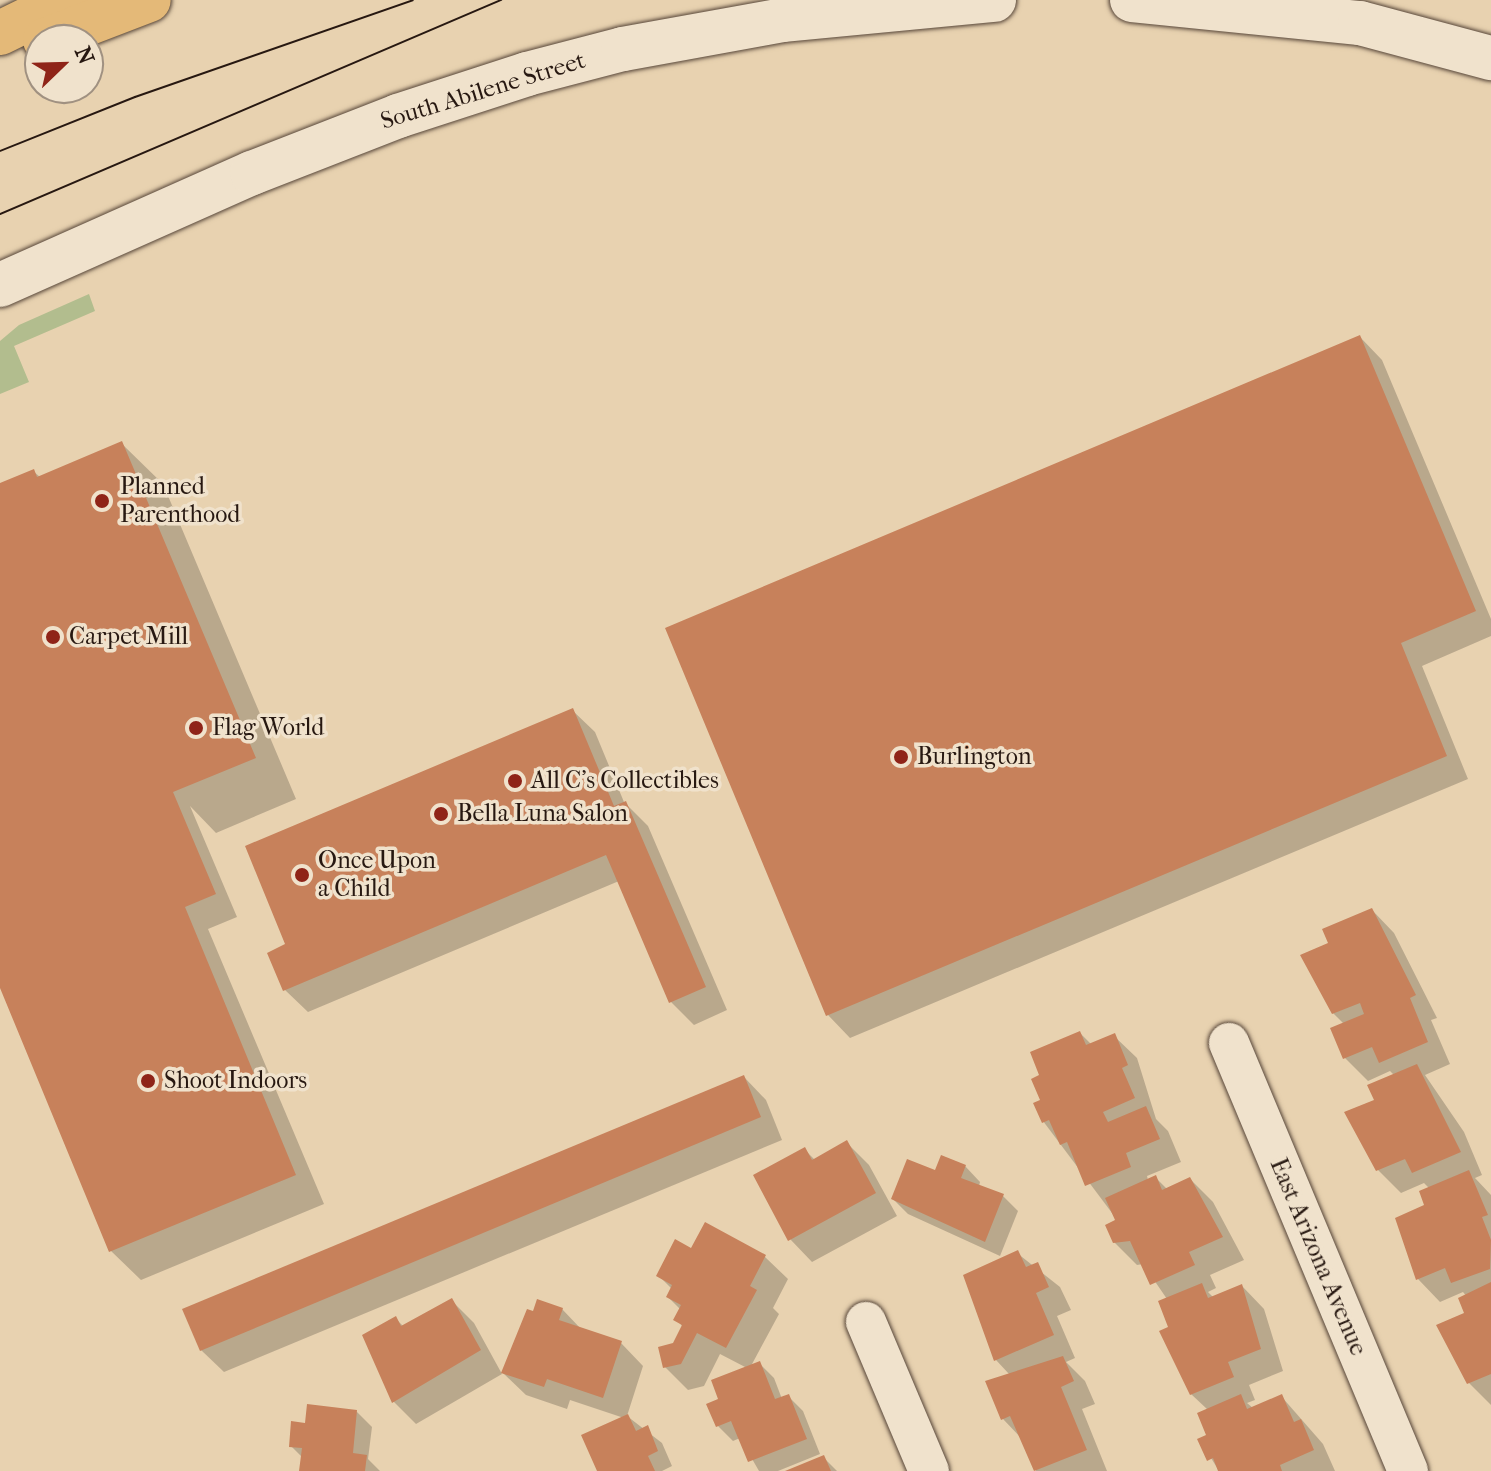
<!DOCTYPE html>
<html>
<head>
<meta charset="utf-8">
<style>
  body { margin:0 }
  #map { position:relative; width:1491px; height:1471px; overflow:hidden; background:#e8d2b0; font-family:"IM FELL French Canon",serif }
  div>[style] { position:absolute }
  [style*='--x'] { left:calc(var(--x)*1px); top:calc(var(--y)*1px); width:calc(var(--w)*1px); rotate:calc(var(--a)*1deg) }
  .green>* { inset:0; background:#b2bd8e }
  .shadow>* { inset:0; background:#0003 }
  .building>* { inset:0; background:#c7815b }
  .roads { filter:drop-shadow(0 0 2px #574639) drop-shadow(0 0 2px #574639) }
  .minor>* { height:40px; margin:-20px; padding:0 20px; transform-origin:20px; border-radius:20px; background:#f0e2cc }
  .tertiary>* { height:44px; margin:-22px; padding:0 22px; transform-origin:22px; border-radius:22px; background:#f0e2cc }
  .motorway>* { height:44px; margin:-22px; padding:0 22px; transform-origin:22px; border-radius:22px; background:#e4b978 }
  .tram>* { height:2px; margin:-1px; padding:0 1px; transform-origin:1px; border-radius:1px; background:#271811 }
  .dots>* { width:22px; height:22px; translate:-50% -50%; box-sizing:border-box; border:4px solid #f0e2cc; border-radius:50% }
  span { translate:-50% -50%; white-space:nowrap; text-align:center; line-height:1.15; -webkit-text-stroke:7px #f0e2cc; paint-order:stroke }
  .street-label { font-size:24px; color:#271811 }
  .poi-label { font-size:24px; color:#271811 }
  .left { translate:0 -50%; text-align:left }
  .north { position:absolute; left:24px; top:24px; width:80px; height:80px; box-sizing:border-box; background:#f0e2cc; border:2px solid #a09181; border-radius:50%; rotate:67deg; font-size:22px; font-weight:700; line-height:32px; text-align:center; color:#271811 }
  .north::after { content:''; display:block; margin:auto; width:28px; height:36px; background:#8f2418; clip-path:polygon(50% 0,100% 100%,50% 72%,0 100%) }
</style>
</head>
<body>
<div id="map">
  <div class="green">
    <i style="clip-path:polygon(89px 294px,95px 311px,14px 346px,29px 382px,0 394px,0 341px,19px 325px)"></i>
  </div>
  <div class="shadow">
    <i style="clip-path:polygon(1360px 337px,1382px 360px,1491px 619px,1491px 636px,1422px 666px,1468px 779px,850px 1038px,828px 1015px)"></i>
    <i style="clip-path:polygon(121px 443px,163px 484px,296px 799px,216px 833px,190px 806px,237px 917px,208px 929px,324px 1204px,141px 1280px,111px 1251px,0 983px,0 485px,33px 471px,40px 477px)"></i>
    <i style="clip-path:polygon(572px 710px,595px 732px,624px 802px,648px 826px,727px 1010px,694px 1025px,671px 1002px,619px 881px,308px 1012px,285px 990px,288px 945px)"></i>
    <i style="clip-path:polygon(1372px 910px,1394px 933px,1437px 1018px,1431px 1020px,1450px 1064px,1425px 1075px,1464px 1132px,1482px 1175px,1475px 1178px,1491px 1195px,1491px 1405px,1469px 1383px,1467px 1297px,1463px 1292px,1440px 1302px,1418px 1279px,1430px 1189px,1424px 1183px,1401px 1193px,1378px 1170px,1376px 1101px,1395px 1076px,1390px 1071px,1368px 1081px,1345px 1058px,1333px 1029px,1344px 1024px,1333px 1013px,1330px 944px)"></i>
    <i style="clip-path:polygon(1080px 1033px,1092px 1045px,1114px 1036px,1137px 1058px,1156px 1119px,1168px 1131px,1181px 1162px,1147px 1176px,1148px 1180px,1155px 1177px,1168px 1190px,1190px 1179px,1213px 1202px,1244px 1260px,1210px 1275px,1216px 1288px,1208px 1292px,1214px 1298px,1242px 1286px,1264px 1309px,1283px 1371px,1249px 1385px,1255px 1400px,1247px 1403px,1253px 1408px,1281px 1396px,1323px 1444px,1335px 1471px,1219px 1471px,1200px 1440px,1209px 1436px,1208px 1410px,1191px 1394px,1167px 1299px,1143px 1264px,1137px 1265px,1114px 1242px,1118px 1221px,1043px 1121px,1042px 1076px)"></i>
    <i style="clip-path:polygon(744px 1077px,766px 1100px,782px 1140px,224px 1372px,201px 1350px)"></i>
    <i style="clip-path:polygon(847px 1143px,869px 1165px,897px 1216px,812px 1262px,790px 1239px,805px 1150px,815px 1160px)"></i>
    <i style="clip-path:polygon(965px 1166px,980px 1182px,979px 1186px,1003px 1196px,1018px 1211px,1000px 1256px,908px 1214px,893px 1199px,936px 1173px)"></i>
    <i style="clip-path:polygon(692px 1251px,765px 1257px,788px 1279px,773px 1308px,779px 1314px,751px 1366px,759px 1363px,774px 1378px,782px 1399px,788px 1396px,803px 1411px,820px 1454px,778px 1471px,759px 1471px,740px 1438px,733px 1441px,718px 1426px,721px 1400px,747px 1368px,720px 1354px,704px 1386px,688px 1390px,665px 1367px,683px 1327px,676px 1319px,681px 1310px,668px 1297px,672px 1289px,658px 1275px)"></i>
    <i style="clip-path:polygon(1017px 1253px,1060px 1287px,1071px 1310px,1057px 1316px,1075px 1358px,1066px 1362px,1085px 1381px,1095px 1404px,1082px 1409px,1107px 1471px,1036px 1471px,1022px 1439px,1003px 1419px,1009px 1374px,996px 1360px,966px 1276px)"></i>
    <i style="clip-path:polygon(452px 1301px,474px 1323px,502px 1374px,416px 1424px,394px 1402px,396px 1319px,404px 1327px)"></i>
    <i style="clip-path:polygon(562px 1309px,582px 1330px,621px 1343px,643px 1366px,627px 1416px,662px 1443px,672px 1466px,662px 1471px,600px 1471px,624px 1418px,570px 1400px,567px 1409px,526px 1395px,503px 1373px)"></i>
    <i style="clip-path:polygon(356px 1411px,372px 1427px,368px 1459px,380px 1471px,301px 1471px,303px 1458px,291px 1446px)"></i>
    <i style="clip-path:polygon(823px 1457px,837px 1471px,790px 1471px)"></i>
  </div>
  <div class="building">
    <i style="clip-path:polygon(1360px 335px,1476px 611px,1401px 643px,1447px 756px,826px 1016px,665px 628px)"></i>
    <i style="clip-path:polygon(122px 441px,256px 758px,173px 792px,216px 894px,185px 907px,296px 1175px,109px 1252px,0 988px,0 483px,34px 469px,37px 477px)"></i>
    <i style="clip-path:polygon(573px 708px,614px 806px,626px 801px,706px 987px,669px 1003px,606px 855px,283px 991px,267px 953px,285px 944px,245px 846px)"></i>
    <i style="clip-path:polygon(1372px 908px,1416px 995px,1410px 998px,1428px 1042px,1379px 1063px,1372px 1047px,1343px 1059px,1330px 1028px,1364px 1014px,1360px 1003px,1332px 1014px,1300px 955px,1328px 943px,1322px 929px)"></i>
    <i style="clip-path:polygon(1080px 1031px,1086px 1045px,1115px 1033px,1128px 1065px,1122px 1068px,1135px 1098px,1103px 1112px,1108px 1122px,1146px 1106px,1160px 1139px,1126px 1153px,1131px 1167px,1085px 1186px,1067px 1142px,1060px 1145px,1049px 1120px,1042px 1123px,1033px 1103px,1040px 1100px,1031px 1079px,1039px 1075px,1030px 1052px)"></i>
    <i style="clip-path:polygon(1417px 1064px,1461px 1152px,1412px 1173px,1405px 1159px,1376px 1171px,1344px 1112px,1374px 1100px,1367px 1085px)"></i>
    <i style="clip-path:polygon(744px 1075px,761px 1117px,200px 1351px,182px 1309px)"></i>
    <i style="clip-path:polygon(847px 1140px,876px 1193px,788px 1241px,753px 1175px,805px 1147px,812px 1160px)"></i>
    <i style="clip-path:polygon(941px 1155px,966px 1165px,961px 1178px,1004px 1194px,985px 1242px,891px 1199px,907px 1159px,935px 1170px)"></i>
    <i style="clip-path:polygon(1469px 1170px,1488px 1215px,1482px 1217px,1491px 1240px,1490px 1269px,1451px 1283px,1445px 1268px,1416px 1280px,1395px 1218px,1424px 1205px,1419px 1191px)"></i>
    <i style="clip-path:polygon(1156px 1175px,1162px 1190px,1190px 1177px,1223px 1237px,1189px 1252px,1195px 1265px,1150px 1285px,1130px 1241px,1113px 1243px,1105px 1225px,1115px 1220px,1105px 1198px)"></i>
    <i style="clip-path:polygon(705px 1222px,766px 1255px,750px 1286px,757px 1290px,726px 1348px,697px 1333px,681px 1364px,663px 1368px,658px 1347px,673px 1343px,682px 1325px,673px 1320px,681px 1305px,666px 1297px,672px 1285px,656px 1276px,675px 1239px,691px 1248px)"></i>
    <i style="clip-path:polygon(1018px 1250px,1026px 1267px,1038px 1262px,1049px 1287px,1036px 1293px,1054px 1335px,994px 1361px,963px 1275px)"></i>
    <i style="clip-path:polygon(1491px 1282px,1491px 1374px,1467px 1384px,1436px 1325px,1464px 1313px,1458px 1298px)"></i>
    <i style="clip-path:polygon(1202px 1283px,1208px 1298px,1242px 1284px,1261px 1349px,1228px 1362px,1234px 1377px,1190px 1395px,1159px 1331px,1168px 1327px,1158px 1301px)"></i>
    <i style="clip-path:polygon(452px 1298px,481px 1350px,392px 1403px,362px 1335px,396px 1316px,401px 1326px)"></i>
    <i style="clip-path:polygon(537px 1299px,563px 1308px,559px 1320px,622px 1341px,603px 1398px,547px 1379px,544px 1387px,501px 1373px,527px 1309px,533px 1311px)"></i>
    <i style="clip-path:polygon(1063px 1356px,1074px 1381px,1061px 1387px,1087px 1450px,1034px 1471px,1010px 1416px,1001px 1420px,985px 1381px)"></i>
    <i style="clip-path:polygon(760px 1361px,775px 1399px,789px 1394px,807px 1439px,748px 1462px,731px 1421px,716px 1427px,706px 1404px,718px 1399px,711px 1380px)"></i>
    <i style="clip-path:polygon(1241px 1394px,1247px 1409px,1282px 1394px,1294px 1422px,1301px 1419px,1314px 1450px,1280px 1465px,1282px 1471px,1218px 1471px,1213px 1458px,1207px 1461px,1197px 1439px,1206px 1435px,1197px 1413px)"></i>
    <i style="clip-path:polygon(307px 1404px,357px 1410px,353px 1453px,367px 1455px,365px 1471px,299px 1471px,302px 1448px,289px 1447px,291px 1421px,305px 1423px)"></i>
    <i style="clip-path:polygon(628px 1414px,636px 1431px,648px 1425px,658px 1451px,648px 1456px,655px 1471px,597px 1471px,581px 1435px)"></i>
    <i style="clip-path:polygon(824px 1455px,831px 1471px,785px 1471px)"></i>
  </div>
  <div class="roads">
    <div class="minor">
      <i style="--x:1229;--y:1043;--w:464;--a:67.3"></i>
      <i style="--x:866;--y:1322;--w:162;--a:67.1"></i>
    </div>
    <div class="tertiary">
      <i style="--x:1132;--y:0;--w:229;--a:5.8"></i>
      <i style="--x:1360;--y:23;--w:136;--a:15"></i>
      <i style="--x:0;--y:285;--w:276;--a:-24"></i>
      <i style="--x:252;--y:173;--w:157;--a:-21.3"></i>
      <i style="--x:398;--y:116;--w:136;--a:-18"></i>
      <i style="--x:527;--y:74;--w:99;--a:-14.6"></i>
      <i style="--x:623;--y:49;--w:162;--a:-10.3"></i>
      <i style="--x:782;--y:20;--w:213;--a:-5.4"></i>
    </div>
    <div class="motorway">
      <i style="--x:0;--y:33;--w:75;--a:-26.2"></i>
      <i style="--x:45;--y:40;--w:111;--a:-21"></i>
    </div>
  </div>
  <div class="tram">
    <i style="--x:0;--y:151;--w:145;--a:-21.8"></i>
    <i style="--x:135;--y:97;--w:294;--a:-19.2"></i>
    <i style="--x:0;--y:214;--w:545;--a:-23.13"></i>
  </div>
  <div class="dots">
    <i style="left:102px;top:501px;background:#8f2418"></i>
    <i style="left:53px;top:637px;background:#8f2418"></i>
    <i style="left:196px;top:728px;background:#8f2418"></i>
    <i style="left:901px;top:757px;background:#8f2418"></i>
    <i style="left:515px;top:781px;background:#8f2418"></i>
    <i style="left:441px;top:814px;background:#8f2418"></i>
    <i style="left:302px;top:875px;background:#8f2418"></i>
    <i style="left:148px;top:1081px;background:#8f2418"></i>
  </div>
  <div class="street-label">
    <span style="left:483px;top:91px;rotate:-17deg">South Abilene Street</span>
    <span style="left:1318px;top:1257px;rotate:67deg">East Arizona Avenue</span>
  </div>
  <div class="poi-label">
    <span class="left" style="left:120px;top:501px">Planned<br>Parenthood</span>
    <span class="left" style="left:69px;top:637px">Carpet Mill</span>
    <span class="left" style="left:212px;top:728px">Flag World</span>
    <span class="left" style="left:917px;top:757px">Burlington</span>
    <span class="left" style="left:531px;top:781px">All C's Collectibles</span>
    <span class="left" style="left:457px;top:814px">Bella Luna Salon</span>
    <span class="left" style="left:318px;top:875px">Once Upon<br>a Child</span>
    <span class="left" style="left:164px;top:1081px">Shoot Indoors</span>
  </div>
  <div class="north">N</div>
</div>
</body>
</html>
